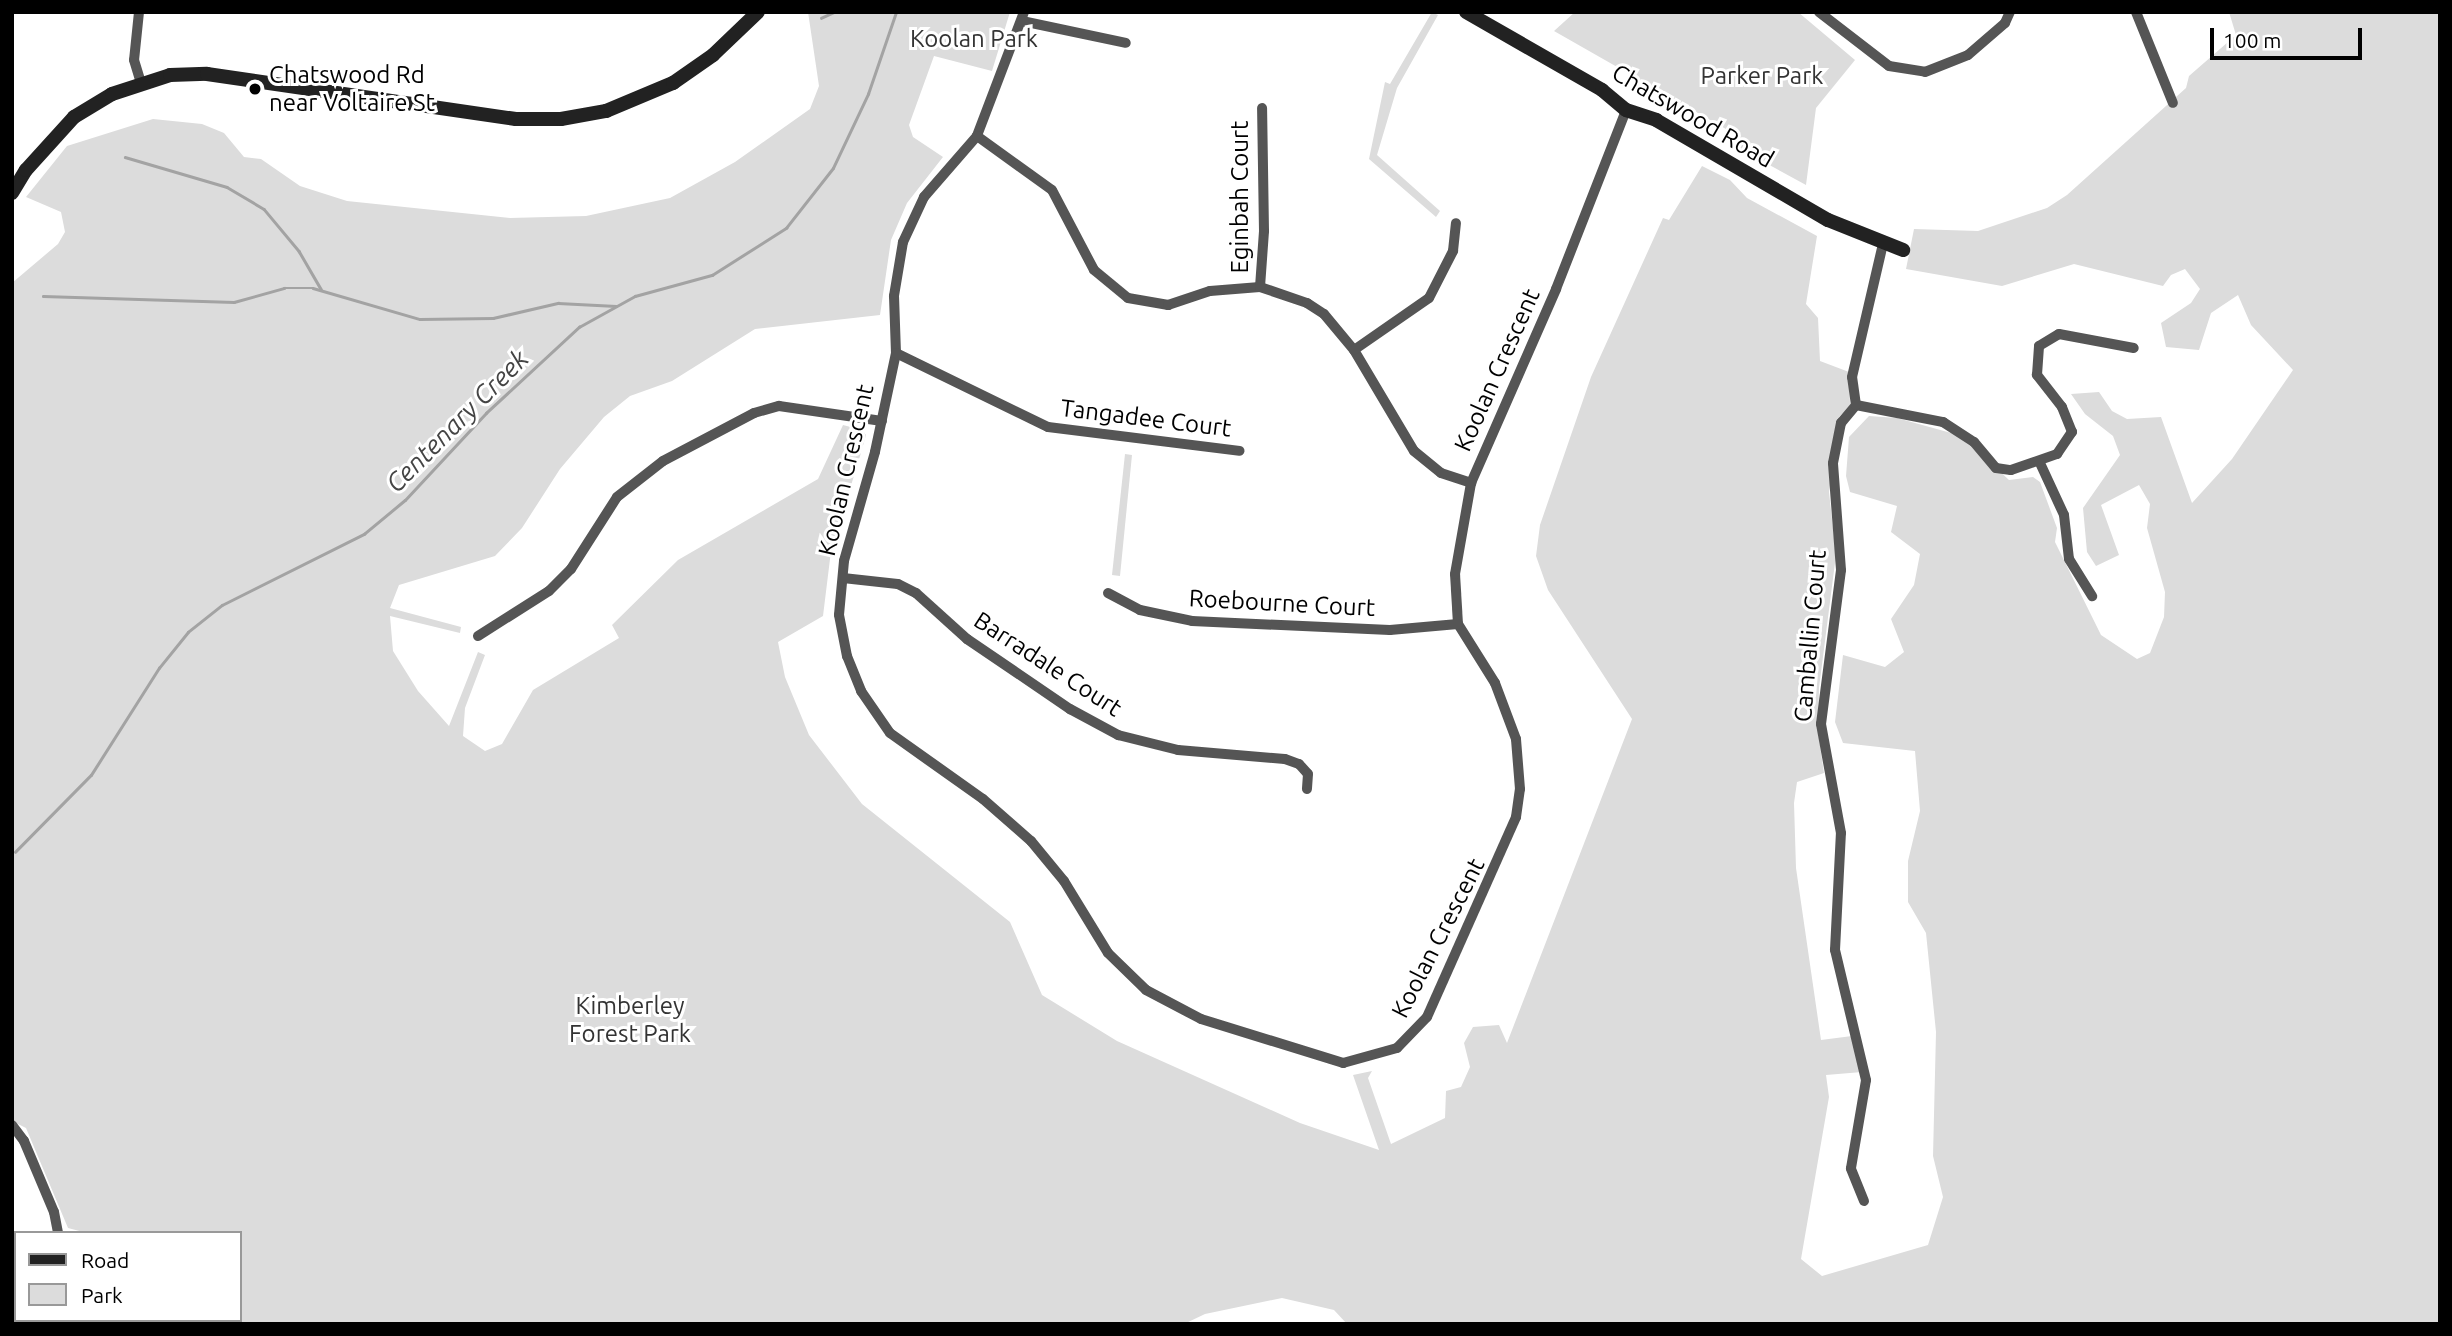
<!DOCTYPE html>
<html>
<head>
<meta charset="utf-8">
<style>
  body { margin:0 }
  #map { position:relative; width:2452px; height:1336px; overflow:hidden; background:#fff; font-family:Ubuntu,sans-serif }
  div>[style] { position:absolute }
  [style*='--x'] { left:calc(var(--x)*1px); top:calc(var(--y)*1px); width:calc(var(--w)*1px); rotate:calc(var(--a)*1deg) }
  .green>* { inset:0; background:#dcdcdc }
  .stream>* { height:2.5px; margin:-1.25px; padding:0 1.25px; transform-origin:1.25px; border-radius:1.25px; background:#a3a3a3 }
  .street>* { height:10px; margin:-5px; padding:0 5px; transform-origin:5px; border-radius:5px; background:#555 }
  .secondary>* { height:14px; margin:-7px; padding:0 7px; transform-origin:7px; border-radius:7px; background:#222 }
  .dots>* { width:19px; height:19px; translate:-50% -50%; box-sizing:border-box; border:4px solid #fff; border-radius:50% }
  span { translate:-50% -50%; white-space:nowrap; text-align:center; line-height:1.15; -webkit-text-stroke:6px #fff; paint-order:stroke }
  .park-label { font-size:24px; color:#333 }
  .poi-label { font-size:24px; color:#000 }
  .left { translate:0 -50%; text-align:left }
  .street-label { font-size:24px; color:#000 }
  .water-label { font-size:26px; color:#444; font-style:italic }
  .frame { position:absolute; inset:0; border:14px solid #000; pointer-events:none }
  .legend { position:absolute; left:14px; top:1231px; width:228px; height:91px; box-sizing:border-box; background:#fff; border:2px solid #999; margin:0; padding:9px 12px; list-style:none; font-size:21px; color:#000 }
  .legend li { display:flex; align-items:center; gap:14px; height:35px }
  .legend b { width:35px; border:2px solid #999 }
  .scale { position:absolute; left:2210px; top:28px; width:152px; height:32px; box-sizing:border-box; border:4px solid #000; border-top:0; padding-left:9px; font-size:21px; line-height:24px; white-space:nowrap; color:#000; -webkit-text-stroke:5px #fff; paint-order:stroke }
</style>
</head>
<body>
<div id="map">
  <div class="green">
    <i style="clip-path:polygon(808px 12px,1010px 12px,992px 71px,934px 56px,909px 125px,913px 137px,943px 157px,907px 203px,891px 240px,880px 315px,755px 329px,672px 381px,630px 396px,604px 417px,560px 469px,522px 528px,495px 556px,399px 585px,390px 608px,461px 627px,460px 633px,390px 616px,393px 651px,418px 691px,449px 726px,478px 652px,485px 655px,465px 708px,463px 736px,485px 751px,502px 744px,533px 690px,619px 638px,612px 625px,678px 560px,818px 479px,843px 425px,862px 430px,866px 435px,860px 456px,831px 551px,823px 616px,778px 642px,785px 677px,809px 735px,862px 804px,1010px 922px,1042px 995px,1117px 1041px,1300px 1123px,1379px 1150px,1353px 1075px,1372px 1071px,1368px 1078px,1391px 1144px,1445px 1118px,1446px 1091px,1461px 1087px,1470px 1067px,1464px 1043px,1473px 1027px,1499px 1025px,1507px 1043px,1632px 719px,1548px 590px,1536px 556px,1540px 525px,1591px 377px,1663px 218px,1669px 220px,1702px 166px,1730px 180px,1747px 198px,1817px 236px,1806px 304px,1818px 318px,1820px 361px,1849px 372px,1850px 405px,1839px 417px,1829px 492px,1836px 555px,1819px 688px,1818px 732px,1824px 773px,1797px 782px,1794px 803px,1796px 868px,1821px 1040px,1852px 1036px,1862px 1072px,1826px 1075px,1829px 1097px,1801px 1259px,1822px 1276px,1928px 1245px,1943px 1197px,1933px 1156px,1936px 1032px,1926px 933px,1908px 902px,1908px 861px,1920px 811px,1915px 751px,1843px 743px,1835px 722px,1843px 655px,1885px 667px,1904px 652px,1891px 619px,1914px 585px,1920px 554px,1891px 532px,1897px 506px,1850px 492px,1846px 476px,1849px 437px,1869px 416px,1897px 418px,1962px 436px,2009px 480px,2033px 477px,2040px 482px,2057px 528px,2055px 542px,2101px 635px,2137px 659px,2150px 653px,2164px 617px,2165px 592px,2147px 528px,2150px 504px,2139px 485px,2101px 505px,2119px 555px,2096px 566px,2087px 552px,2083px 508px,2120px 455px,2113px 436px,2085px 414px,2071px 394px,2099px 392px,2112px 411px,2127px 419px,2161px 417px,2192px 503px,2232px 459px,2293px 370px,2251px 325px,2238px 295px,2211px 313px,2199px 350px,2166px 347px,2161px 323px,2191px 303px,2200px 289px,2185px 269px,2171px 275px,2163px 286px,2074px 264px,2002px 286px,1906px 269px,1914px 229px,1978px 231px,2047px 208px,2067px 195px,2186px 88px,2189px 76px,2236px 35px,2229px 12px,2440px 12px,2440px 1324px,1347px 1324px,1334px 1310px,1282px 1298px,1205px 1314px,1184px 1324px,158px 1324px,155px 1320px,240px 1320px,240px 1233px,87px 1233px,68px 1228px,26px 1128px,12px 1121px,12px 283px,58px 244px,65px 232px,61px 212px,26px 197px,67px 146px,153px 119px,202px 124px,224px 133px,244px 157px,261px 159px,300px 186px,347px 201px,510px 218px,586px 216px,670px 198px,735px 162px,810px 109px,819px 86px)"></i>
    <i style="clip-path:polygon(1432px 12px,1438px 15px,1397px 88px,1377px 155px,1440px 211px,1436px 217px,1369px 159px,1385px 82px,1390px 84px)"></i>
    <i style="clip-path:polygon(1575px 12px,1798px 12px,1855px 60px,1816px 108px,1806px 185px,1740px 149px,1740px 137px,1554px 31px)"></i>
    <i style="clip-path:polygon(1125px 454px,1132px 455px,1120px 576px,1112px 575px)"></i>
  </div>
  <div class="stream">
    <i style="--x:821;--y:18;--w:14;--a:-25"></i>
    <i style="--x:125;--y:157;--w:106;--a:16.4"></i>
    <i style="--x:227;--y:187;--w:43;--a:30.7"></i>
    <i style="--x:264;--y:209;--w:55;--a:50.2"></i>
    <i style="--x:299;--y:251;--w:44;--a:59.9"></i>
    <i style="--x:43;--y:296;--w:191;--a:1.8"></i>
    <i style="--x:234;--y:302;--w:52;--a:-15.6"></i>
    <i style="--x:284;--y:288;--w:29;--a:0"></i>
    <i style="--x:313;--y:288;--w:111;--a:16.2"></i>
    <i style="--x:420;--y:319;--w:73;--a:-0.8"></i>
    <i style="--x:493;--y:318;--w:67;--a:-13"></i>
    <i style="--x:558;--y:303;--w:58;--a:3"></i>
    <i style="--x:15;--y:852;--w:108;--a:-45.4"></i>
    <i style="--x:91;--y:775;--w:127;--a:-57.6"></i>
    <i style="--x:159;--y:668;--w:46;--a:-51.1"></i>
    <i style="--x:188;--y:632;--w:43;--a:-38.5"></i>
    <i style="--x:222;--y:605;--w:159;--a:-26.6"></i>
    <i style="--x:364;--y:534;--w:53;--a:-39.7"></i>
    <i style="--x:405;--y:500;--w:119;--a:-47"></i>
    <i style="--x:486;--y:413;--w:127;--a:-42.8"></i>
    <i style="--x:579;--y:327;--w:64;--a:-29"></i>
    <i style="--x:635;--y:296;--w:80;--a:-15.3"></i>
    <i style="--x:712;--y:275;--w:88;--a:-32.4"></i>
    <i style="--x:786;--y:228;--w:76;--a:-51.9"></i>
    <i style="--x:833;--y:168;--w:82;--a:-64.7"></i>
    <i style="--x:868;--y:94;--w:87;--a:-71.1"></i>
  </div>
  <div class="street">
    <i style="--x:139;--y:12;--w:48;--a:95.9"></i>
    <i style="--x:134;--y:60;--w:24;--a:73"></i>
    <i style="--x:1024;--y:12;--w:133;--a:110.8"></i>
    <i style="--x:977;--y:136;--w:81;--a:131"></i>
    <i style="--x:924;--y:197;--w:50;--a:115"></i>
    <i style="--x:903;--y:242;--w:55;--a:99.5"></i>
    <i style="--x:894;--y:296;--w:57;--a:88"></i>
    <i style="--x:896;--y:353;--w:101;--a:102"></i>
    <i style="--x:875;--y:452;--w:113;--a:105.9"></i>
    <i style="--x:844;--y:561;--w:54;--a:95.3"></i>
    <i style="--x:839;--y:615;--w:42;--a:79"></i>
    <i style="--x:847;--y:656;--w:38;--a:68"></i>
    <i style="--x:861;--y:691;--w:51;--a:55.4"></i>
    <i style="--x:890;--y:733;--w:114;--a:35.4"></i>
    <i style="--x:983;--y:799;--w:64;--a:41.2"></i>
    <i style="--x:1031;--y:841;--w:52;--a:50.5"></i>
    <i style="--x:1064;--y:881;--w:84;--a:58.6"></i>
    <i style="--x:1108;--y:953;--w:53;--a:44.2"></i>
    <i style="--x:1146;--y:990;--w:62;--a:27.8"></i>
    <i style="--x:1201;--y:1019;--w:149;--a:17.2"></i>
    <i style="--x:1343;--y:1063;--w:56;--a:-15.5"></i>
    <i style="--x:1397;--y:1048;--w:43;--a:-45.9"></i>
    <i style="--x:1427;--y:1017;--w:219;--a:-66"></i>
    <i style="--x:1516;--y:817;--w:28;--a:-82"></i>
    <i style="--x:1520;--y:789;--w:50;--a:-94.6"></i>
    <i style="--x:1516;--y:739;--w:60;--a:-110.6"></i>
    <i style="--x:1495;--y:683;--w:70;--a:-122.1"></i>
    <i style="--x:1458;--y:624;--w:50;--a:-93.4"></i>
    <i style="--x:1455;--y:574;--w:92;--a:-80"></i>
    <i style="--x:1471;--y:483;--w:212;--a:-66.3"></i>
    <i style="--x:1556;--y:289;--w:192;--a:-68.6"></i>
    <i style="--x:1819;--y:12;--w:88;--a:37.6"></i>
    <i style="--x:1889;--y:66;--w:36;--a:9"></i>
    <i style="--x:1925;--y:72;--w:46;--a:-21.6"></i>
    <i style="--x:1968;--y:55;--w:49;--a:-40.9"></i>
    <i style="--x:2005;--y:23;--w:12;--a:-66"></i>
    <i style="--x:2136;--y:12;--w:98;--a:67.9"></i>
    <i style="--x:1022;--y:21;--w:106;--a:11.9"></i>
    <i style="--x:977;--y:136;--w:92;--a:35.8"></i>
    <i style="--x:1052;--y:190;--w:90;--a:62.3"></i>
    <i style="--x:1094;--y:270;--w:44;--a:39.5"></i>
    <i style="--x:1128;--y:298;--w:41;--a:9.9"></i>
    <i style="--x:1168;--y:305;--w:44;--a:-18.4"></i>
    <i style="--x:1210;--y:291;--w:50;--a:-4.6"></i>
    <i style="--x:1260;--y:287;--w:50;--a:18.8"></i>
    <i style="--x:1307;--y:303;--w:20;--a:33"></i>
    <i style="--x:1324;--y:314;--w:47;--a:50.2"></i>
    <i style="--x:1354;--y:350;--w:117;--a:59.3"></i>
    <i style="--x:1414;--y:451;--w:35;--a:39"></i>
    <i style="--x:1441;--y:473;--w:32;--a:18"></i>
    <i style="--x:1260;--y:287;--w:56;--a:-85.9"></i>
    <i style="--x:1264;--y:231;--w:123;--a:-90.9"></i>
    <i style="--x:1354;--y:350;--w:91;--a:-34.7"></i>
    <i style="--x:1429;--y:298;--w:53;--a:-62.9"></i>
    <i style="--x:1453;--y:251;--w:28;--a:-84"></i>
    <i style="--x:896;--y:353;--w:169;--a:26"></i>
    <i style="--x:1048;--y:427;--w:193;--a:7.1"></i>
    <i style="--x:1856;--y:405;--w:89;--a:11.1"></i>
    <i style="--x:1943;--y:422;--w:37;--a:33"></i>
    <i style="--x:1974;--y:442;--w:34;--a:50"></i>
    <i style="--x:1996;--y:468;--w:15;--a:8"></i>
    <i style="--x:2011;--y:470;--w:49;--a:-19.2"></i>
    <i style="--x:2057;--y:454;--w:27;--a:-56"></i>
    <i style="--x:2072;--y:432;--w:27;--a:-112"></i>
    <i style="--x:2062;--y:407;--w:41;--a:-128"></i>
    <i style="--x:2037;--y:375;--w:29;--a:-86"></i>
    <i style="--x:2039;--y:346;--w:23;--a:-31"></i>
    <i style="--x:2059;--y:334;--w:76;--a:10.6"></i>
    <i style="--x:2040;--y:463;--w:57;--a:65.2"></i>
    <i style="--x:2064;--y:515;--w:44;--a:83.5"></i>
    <i style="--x:2069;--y:559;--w:44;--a:58.1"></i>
    <i style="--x:843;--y:578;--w:55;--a:6.2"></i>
    <i style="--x:898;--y:584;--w:20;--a:27"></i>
    <i style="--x:916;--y:593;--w:69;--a:42"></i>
    <i style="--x:967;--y:639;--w:125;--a:34.2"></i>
    <i style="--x:1070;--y:709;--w:55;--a:28.4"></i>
    <i style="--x:1118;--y:735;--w:62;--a:14"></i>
    <i style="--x:1178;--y:750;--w:107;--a:4.8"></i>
    <i style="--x:1285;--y:759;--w:15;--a:20"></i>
    <i style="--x:1299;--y:764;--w:13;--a:48"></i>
    <i style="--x:1308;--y:774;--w:15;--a:94"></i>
    <i style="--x:1108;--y:593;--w:36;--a:28"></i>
    <i style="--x:1140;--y:610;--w:53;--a:11.9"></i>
    <i style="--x:1192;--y:621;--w:198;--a:2.6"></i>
    <i style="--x:1390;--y:630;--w:68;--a:-5"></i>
    <i style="--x:478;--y:636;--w:84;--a:-32.4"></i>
    <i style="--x:549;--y:591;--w:31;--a:-45"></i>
    <i style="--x:571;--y:569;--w:85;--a:-57.4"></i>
    <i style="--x:617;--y:497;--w:58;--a:-38"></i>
    <i style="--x:663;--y:461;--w:103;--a:-27.8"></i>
    <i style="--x:754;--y:413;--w:26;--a:-16"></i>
    <i style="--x:779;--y:406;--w:104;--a:8.3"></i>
    <i style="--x:12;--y:1125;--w:20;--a:53"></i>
    <i style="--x:24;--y:1141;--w:77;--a:67.1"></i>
    <i style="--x:54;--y:1212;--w:21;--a:79"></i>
    <i style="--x:1864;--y:1201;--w:35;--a:-112"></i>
    <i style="--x:1851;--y:1168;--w:89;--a:-80.3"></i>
    <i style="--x:1866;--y:1080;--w:134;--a:-103.4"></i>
    <i style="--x:1835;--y:950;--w:117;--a:-87.1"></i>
    <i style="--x:1841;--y:833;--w:111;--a:-100.4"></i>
    <i style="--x:1821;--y:724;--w:155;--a:-82.6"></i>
    <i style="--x:1841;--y:570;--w:107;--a:-94.3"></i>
    <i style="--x:1833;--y:463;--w:41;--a:-78.7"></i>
    <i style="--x:1841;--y:423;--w:23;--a:-50"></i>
    <i style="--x:1856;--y:405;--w:28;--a:-98"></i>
    <i style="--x:1852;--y:377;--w:137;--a:-76.9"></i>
    <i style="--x:12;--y:1292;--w:4;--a:14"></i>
    <i style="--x:31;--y:1324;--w:4;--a:-90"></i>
  </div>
  <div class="secondary">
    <i style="--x:1466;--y:12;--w:157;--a:29.8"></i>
    <i style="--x:1602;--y:90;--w:31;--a:40"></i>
    <i style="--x:1626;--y:110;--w:32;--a:18"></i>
    <i style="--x:1656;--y:120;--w:199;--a:30.2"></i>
    <i style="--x:1828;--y:220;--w:81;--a:21.8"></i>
    <i style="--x:12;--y:193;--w:27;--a:-59"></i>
    <i style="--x:26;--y:170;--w:72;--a:-47.8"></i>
    <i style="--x:74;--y:117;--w:44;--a:-31.2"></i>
    <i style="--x:112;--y:94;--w:61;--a:-18.1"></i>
    <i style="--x:170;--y:75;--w:37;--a:-2"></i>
    <i style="--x:207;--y:74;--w:312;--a:8.3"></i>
    <i style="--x:516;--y:119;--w:45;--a:0"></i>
    <i style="--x:561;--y:119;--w:46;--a:-10.1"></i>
    <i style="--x:606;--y:111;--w:73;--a:-22.7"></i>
    <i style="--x:673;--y:83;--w:49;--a:-35"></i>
    <i style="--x:713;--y:55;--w:62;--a:-43.7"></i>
  </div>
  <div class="dots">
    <i style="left:255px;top:89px;background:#000"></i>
  </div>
  <div class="park-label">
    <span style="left:974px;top:39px">Koolan Park</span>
    <span style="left:1762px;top:76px">Parker Park</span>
    <span style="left:630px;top:1020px">Kimberley<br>Forest Park</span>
  </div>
  <div class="poi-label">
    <span class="left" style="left:269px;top:89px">Chatswood Rd<br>near Voltaire St</span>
  </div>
  <div class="street-label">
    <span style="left:1693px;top:116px;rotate:30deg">Chatswood Road</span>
    <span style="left:1240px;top:197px;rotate:-90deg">Eginbah Court</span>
    <span style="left:1497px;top:370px;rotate:-66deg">Koolan Crescent</span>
    <span style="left:1146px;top:418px;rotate:7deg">Tangadee Court</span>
    <span style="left:846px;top:470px;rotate:-77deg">Koolan Crescent</span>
    <span style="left:1282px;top:603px;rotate:3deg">Roebourne Court</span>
    <span style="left:1810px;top:636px;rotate:-85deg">Camballin Court</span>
    <span style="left:1048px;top:664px;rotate:33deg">Barradale Court</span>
    <span style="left:1438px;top:938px;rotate:-63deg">Koolan Crescent</span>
  </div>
  <div class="water-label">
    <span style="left:457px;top:421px;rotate:-45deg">Centenary Creek</span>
  </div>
  <div class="frame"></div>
  <ul class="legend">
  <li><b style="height:9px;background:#222"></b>Road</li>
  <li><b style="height:19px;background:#dcdcdc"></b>Park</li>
  </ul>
  <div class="scale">100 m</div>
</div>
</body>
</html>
